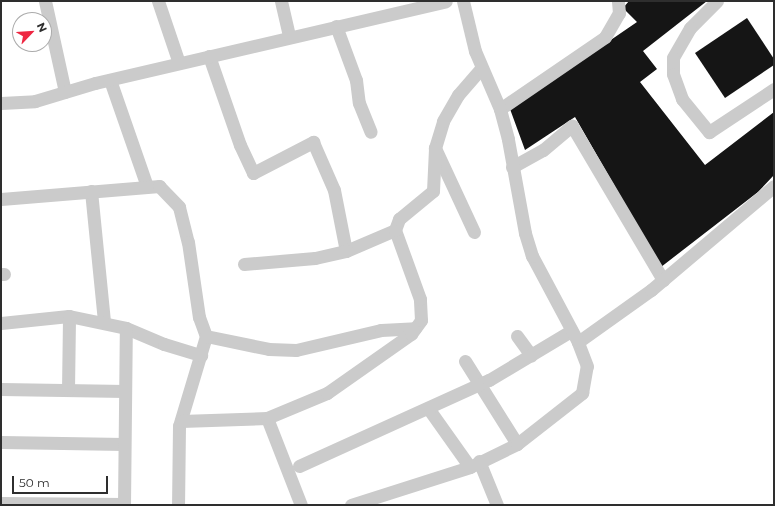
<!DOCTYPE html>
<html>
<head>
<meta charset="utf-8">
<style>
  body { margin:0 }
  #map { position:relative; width:775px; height:506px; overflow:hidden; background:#fff; font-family:Montserrat,sans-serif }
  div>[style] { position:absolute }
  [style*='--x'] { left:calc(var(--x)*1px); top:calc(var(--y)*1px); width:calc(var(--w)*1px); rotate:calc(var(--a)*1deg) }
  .building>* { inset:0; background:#151515 }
  .minor>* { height:13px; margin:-6.5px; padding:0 6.5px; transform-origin:6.5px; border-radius:6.5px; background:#cbcbcb }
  span { translate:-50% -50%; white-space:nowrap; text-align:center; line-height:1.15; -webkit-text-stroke:4px #fff; paint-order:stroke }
  .frame { position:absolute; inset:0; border:2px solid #2e2e2e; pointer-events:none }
  .north { position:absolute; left:12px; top:12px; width:40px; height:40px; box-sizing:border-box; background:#fff; border:1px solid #ababab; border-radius:50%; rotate:65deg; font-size:11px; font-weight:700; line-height:16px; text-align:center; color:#2e2e2e }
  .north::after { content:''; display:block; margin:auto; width:14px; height:18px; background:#ee2742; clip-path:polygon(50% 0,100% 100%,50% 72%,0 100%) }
  .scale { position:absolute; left:12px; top:476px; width:96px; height:18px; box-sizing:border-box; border:2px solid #2e2e2e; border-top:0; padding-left:5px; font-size:12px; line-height:14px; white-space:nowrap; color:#2e2e2e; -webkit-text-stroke:3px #fff; paint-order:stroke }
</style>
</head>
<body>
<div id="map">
  <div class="building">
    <i style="clip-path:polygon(629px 1px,707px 1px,643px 51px,657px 69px,640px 82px,705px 165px,774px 112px,774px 175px,758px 192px,661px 267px,575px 117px,525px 150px,510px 109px,637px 22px,623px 8px)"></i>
    <i style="clip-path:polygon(747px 18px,774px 59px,774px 65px,725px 98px,695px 53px)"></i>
  </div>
  <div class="minor">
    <i style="--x:45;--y:1;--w:93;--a:77.6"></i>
    <i style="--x:158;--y:1;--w:65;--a:71.3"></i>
    <i style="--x:281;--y:1;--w:37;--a:77"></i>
    <i style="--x:717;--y:1;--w:38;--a:135"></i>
    <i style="--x:690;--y:28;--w:34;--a:120"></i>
    <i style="--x:673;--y:58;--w:16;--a:90"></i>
    <i style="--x:673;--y:74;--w:27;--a:70"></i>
    <i style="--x:682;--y:99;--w:43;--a:50.7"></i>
    <i style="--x:709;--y:132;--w:78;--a:-33.5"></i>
    <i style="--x:336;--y:26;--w:58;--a:69.7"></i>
    <i style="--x:356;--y:80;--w:23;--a:83"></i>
    <i style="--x:359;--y:103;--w:31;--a:68"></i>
    <i style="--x:209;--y:56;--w:94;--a:70.8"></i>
    <i style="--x:240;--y:145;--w:31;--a:65"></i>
    <i style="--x:253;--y:173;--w:68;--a:-27.3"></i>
    <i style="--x:313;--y:142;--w:52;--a:66.4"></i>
    <i style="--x:334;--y:190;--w:62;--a:78.9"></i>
    <i style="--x:346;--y:251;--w:53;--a:-23.2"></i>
    <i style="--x:110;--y:80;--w:112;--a:70.8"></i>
    <i style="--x:1;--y:103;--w:34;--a:-3"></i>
    <i style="--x:35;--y:101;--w:63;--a:-16.7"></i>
    <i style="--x:95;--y:83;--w:360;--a:-13.1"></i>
    <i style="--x:500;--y:109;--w:127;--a:-34.4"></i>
    <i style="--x:605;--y:37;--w:28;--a:-60"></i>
    <i style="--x:619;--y:13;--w:12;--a:-95"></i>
    <i style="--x:512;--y:167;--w:35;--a:-29"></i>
    <i style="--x:543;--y:150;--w:38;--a:-40"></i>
    <i style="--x:572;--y:126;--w:179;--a:59.4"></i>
    <i style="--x:91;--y:191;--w:132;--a:84.3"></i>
    <i style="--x:1;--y:199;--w:159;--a:-4.7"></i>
    <i style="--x:159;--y:186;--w:29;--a:46"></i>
    <i style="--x:179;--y:207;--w:36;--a:76"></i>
    <i style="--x:188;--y:242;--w:76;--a:81.7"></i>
    <i style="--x:199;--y:317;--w:20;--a:70"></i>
    <i style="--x:206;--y:336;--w:94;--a:106.7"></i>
    <i style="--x:179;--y:426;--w:79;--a:90.7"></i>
    <i style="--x:474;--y:232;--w:93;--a:-114.9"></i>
    <i style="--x:435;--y:148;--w:28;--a:-73"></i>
    <i style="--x:443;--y:121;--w:30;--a:-60"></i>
    <i style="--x:458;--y:95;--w:35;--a:-49"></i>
    <i style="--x:244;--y:264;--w:71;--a:-4.8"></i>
    <i style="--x:315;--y:258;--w:32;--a:-13"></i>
    <i style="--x:1;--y:274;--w:3;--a:0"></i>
    <i style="--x:1;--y:323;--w:68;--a:-5.9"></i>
    <i style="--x:69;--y:316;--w:58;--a:11.9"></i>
    <i style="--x:126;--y:328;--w:41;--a:22.8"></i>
    <i style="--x:164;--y:344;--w:39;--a:17"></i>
    <i style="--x:206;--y:336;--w:64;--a:11.7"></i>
    <i style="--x:269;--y:349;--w:27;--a:2"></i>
    <i style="--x:296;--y:350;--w:87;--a:-13.2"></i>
    <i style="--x:381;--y:330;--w:34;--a:-3"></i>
    <i style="--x:517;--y:336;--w:24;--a:54"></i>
    <i style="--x:578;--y:342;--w:90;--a:-35.5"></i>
    <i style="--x:651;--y:290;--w:161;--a:-40.2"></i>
    <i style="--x:465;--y:361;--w:98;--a:57.9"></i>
    <i style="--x:1;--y:389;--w:124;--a:0.9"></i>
    <i style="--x:68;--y:390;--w:74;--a:-89.2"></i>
    <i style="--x:428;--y:408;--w:72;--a:54.6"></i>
    <i style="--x:267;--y:418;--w:93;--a:68.7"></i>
    <i style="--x:181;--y:421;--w:86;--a:-2"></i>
    <i style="--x:267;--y:418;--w:65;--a:-22.6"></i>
    <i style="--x:327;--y:393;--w:103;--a:-35.1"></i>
    <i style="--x:411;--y:334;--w:17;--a:-54"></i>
    <i style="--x:421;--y:320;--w:21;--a:-93"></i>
    <i style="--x:420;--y:299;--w:73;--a:-109.9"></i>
    <i style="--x:395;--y:230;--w:12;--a:-70"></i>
    <i style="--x:399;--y:219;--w:44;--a:-39.5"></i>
    <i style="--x:433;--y:191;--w:43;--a:-87.3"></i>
    <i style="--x:1;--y:442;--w:123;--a:0.9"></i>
    <i style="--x:479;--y:461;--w:48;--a:67.8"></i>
    <i style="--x:299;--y:466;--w:209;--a:-24.4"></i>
    <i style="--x:489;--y:380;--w:96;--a:-30.9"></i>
    <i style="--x:1;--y:503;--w:123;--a:0.5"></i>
    <i style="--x:124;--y:505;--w:177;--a:-89.4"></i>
    <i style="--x:351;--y:505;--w:125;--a:-17.7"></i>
    <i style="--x:470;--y:467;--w:52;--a:-26.1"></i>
    <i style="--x:517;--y:444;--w:83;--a:-38.1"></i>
    <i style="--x:582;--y:393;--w:27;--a:-80"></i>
    <i style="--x:587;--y:366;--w:26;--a:-111"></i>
    <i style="--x:578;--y:342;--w:98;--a:-118.1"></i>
    <i style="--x:532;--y:256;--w:24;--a:-107"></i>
    <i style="--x:525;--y:233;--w:96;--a:-100.3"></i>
    <i style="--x:508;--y:139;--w:31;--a:-105"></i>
    <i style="--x:500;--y:109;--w:63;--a:-113.3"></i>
    <i style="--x:475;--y:51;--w:51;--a:-103.5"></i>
  </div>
  <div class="frame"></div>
  <div class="north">N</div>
  <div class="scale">50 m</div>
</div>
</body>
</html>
